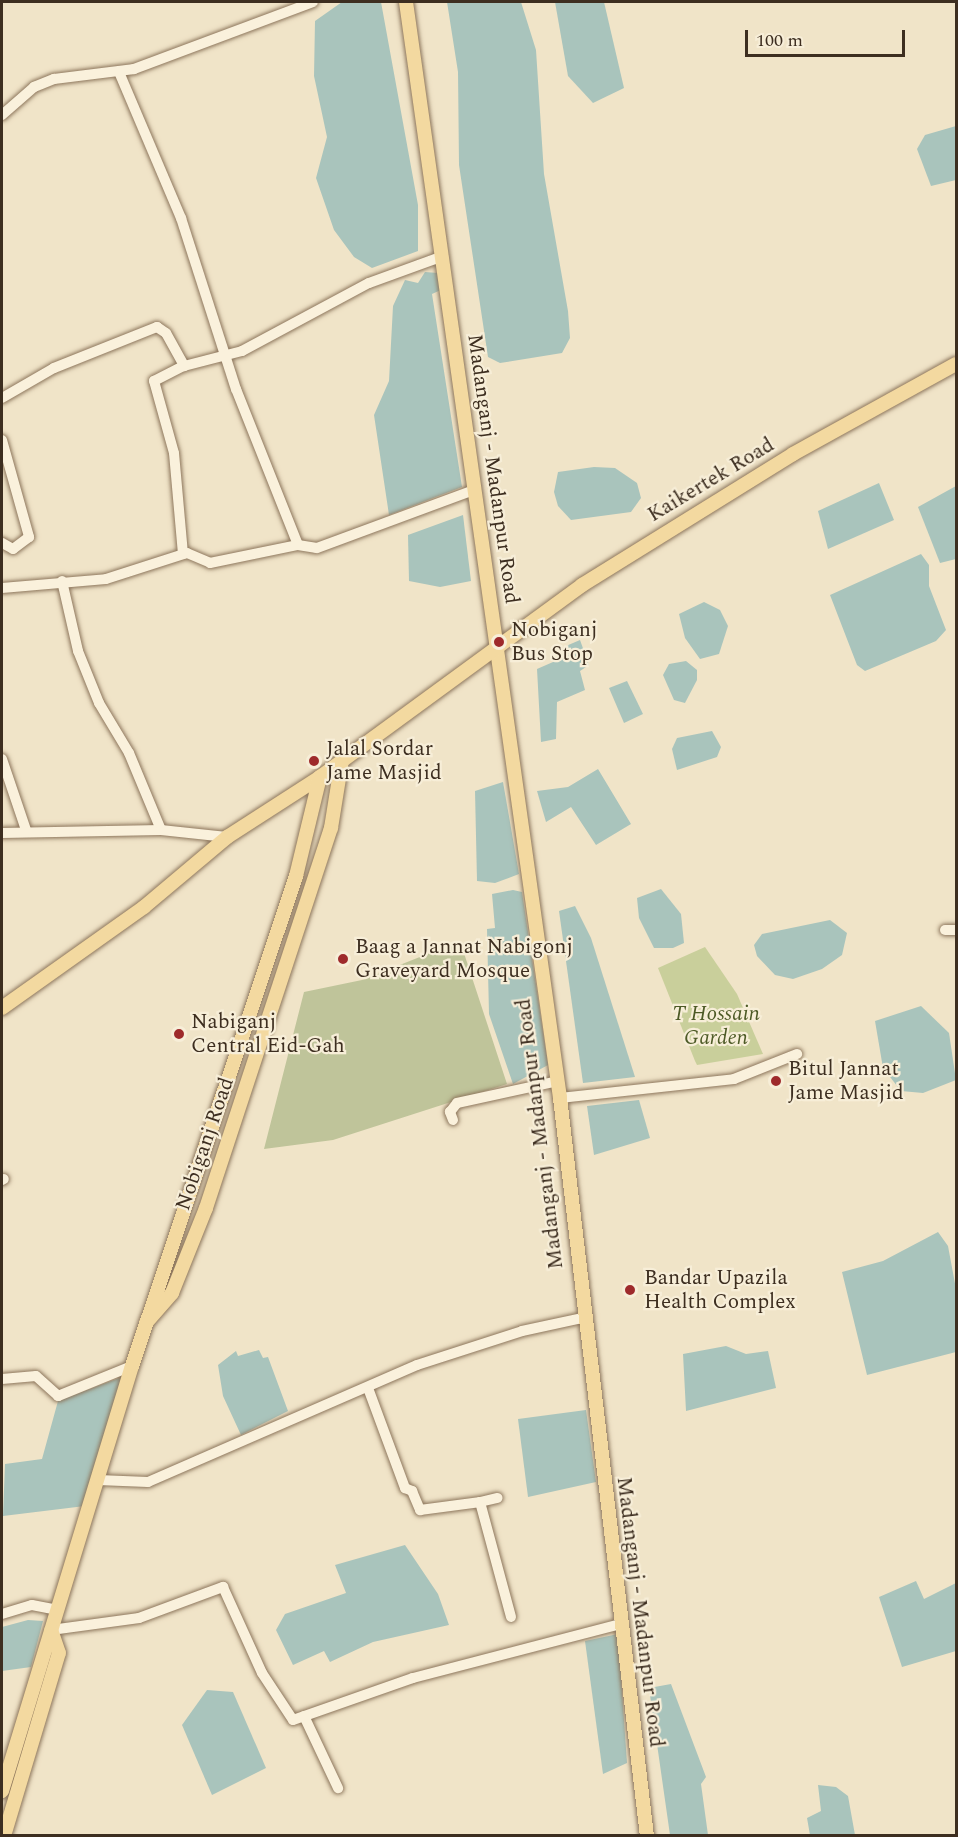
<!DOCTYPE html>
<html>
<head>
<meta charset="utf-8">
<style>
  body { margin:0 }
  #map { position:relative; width:958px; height:1837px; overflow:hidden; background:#f0e4c8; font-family:Spectral,serif }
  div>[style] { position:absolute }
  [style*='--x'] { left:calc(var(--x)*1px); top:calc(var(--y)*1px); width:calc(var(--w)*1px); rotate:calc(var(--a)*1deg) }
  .green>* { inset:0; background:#c9cf9b }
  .cemetery>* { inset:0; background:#bfc49a }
  .water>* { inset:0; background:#a9c4bc }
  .roads { filter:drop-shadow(0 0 2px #8d765c) drop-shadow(0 0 2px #8d765c) }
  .minor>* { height:10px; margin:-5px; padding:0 5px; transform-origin:5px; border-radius:5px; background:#faf1dc }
  .major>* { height:14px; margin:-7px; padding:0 7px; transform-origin:7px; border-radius:7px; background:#f3d9a0 }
  .dots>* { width:16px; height:16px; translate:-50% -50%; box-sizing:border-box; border:3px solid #f7eed8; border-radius:50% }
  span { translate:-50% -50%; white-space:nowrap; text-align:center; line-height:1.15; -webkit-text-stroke:4.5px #f7eed8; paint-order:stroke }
  .street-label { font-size:21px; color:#3d2e20 }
  .poi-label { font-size:21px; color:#3d2e20 }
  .left { translate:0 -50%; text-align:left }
  .park-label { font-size:21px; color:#4d5a26; font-style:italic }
  .frame { position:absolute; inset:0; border:3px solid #3d2e20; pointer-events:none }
  .scale { position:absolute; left:745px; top:30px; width:160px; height:27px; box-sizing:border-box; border:3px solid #3d2e20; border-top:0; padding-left:8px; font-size:18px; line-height:21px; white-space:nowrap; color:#3d2e20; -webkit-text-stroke:4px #f7eed8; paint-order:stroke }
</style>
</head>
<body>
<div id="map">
  <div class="green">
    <i style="clip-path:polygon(705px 947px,737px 994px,763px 1054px,697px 1065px,695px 1061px,658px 968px)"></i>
  </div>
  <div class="cemetery">
    <i style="clip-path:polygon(460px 941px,507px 1084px,333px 1140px,264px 1149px,304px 992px,362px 980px)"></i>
  </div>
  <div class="water">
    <i style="clip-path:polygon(342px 2px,381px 2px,418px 205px,418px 251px,372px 268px,354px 257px,334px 230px,316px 178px,327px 137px,314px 76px,315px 21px)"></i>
    <i style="clip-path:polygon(447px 2px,521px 2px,536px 50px,544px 174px,568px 311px,570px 338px,562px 353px,500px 363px,488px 357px,459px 165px,458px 72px)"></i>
    <i style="clip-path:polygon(555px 2px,604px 2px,624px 88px,593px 103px,568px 76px)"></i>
    <i style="clip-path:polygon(956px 126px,956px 180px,931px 186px,917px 149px,925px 135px)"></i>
    <i style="clip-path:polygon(425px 272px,438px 273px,443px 289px,432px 294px,462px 487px,389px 515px,374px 415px,389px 381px,393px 306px,405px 280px,418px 283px)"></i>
    <i style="clip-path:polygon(594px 467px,615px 468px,637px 483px,641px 498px,631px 512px,571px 520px,558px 506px,554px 492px,558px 472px)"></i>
    <i style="clip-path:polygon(879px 483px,894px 520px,828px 549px,818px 511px)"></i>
    <i style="clip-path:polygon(956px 486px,956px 559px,940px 563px,918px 507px)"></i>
    <i style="clip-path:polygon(463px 515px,471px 581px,440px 587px,409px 581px,408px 535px)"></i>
    <i style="clip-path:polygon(921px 554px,929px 565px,929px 586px,946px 630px,936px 641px,865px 671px,857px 665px,830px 595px)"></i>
    <i style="clip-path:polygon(704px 602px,720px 610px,728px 626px,719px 654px,700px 659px,685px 638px,679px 614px)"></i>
    <i style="clip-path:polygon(580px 640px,589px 665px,580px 671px,585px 690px,557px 702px,556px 739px,541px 742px,537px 669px,569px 655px,566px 646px)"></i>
    <i style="clip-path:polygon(686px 661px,697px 670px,697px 680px,685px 703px,674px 700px,663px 675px,669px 664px)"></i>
    <i style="clip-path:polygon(627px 681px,643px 714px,624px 723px,609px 688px)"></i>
    <i style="clip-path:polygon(712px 731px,721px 747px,717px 757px,677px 770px,672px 749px,677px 738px)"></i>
    <i style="clip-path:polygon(598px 769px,631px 824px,596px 845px,571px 807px,546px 822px,537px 791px,568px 787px)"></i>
    <i style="clip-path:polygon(503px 782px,519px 874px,495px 883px,477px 881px,475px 791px)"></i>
    <i style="clip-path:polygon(661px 889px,681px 914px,684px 943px,673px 948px,654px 948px,639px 918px,637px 898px)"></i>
    <i style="clip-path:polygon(513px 890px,522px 892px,548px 1065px,513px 1084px,489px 1014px,487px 929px,495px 928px,492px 894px)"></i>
    <i style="clip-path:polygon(575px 906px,591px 938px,635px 1077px,583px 1083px,559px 911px)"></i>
    <i style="clip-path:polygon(830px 920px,847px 933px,842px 955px,822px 969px,793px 979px,775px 975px,757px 956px,754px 945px,762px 934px)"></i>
    <i style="clip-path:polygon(921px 1006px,949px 1033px,956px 1080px,923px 1093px,901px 1091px,883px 1068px,875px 1021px)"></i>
    <i style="clip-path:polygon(639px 1100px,650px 1138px,594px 1155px,587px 1106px)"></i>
    <i style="clip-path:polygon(938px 1232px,948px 1246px,956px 1289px,956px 1352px,867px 1375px,842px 1272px,883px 1261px)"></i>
    <i style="clip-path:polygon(726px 1346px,746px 1354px,768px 1351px,776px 1388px,686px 1411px,683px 1354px)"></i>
    <i style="clip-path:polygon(259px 1350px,263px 1358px,268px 1357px,288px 1411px,241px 1435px,223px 1396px,218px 1365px,236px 1351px,238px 1356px)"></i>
    <i style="clip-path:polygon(127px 1375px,85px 1506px,3px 1516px,5px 1464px,42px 1459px,58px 1401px)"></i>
    <i style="clip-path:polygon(586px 1410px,596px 1482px,528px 1497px,518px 1419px)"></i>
    <i style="clip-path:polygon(405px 1545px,438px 1594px,449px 1625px,373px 1642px,330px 1662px,324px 1651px,293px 1665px,276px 1630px,285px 1614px,346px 1593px,335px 1565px)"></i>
    <i style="clip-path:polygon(916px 1581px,924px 1599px,956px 1583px,956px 1651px,902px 1667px,879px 1597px)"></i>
    <i style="clip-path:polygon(28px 1620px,43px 1621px,31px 1667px,2px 1671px,2px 1627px)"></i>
    <i style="clip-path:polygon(618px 1634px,627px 1763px,603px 1774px,585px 1641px)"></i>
    <i style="clip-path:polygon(671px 1684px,706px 1777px,701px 1784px,708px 1835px,670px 1835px,649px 1688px)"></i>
    <i style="clip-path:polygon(207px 1690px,233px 1692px,266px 1768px,212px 1795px,182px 1725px)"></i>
    <i style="clip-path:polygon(818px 1785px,836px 1787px,848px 1796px,855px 1835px,810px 1835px,807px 1818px,821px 1811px)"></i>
  </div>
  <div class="roads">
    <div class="minor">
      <i style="--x:119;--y:72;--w:159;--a:67"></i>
      <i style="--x:181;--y:218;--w:180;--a:72.2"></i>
      <i style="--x:236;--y:389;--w:168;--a:68.3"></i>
      <i style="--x:2;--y:115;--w:43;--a:-41.2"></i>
      <i style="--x:34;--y:87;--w:22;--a:-22"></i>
      <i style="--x:54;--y:79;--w:81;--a:-7.1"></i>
      <i style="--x:134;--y:69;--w:191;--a:-20.5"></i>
      <i style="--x:2;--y:398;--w:60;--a:-30"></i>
      <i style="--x:54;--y:368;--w:111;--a:-21.7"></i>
      <i style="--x:157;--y:327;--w:11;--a:34"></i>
      <i style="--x:166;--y:333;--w:38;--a:61"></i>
      <i style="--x:184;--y:366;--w:60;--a:-14.5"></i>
      <i style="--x:242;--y:351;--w:144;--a:-28.2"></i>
      <i style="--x:369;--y:283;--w:79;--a:-20"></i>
      <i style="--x:2;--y:440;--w:101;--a:74.4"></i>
      <i style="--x:29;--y:537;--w:20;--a:143"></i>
      <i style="--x:13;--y:549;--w:13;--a:-151"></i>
      <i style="--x:183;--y:554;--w:101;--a:-95.1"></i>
      <i style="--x:174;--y:453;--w:75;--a:-105.5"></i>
      <i style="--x:154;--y:381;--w:34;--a:-27"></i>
      <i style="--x:62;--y:581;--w:72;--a:77.1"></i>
      <i style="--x:78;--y:651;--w:56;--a:68"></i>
      <i style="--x:99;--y:703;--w:58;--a:59"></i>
      <i style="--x:129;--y:753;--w:83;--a:67.4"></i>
      <i style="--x:2;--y:588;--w:104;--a:-4.9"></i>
      <i style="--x:106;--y:579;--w:85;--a:-17.8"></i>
      <i style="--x:187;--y:553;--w:25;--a:23"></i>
      <i style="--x:210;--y:563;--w:90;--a:-11.6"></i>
      <i style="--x:298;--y:545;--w:19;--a:9"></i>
      <i style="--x:317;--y:548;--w:167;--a:-20.3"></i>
      <i style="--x:2;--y:759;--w:75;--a:71.3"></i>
      <i style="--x:2;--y:833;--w:159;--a:-1.1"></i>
      <i style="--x:161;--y:830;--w:66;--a:6.1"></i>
      <i style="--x:945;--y:930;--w:11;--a:0"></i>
      <i style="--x:560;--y:1098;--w:175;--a:-6.2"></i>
      <i style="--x:734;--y:1079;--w:68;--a:-21.6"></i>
      <i style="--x:453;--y:1120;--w:9;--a:-111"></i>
      <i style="--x:450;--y:1112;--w:11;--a:-52"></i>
      <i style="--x:457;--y:1103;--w:103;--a:-12.3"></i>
      <i style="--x:2;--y:1180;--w:2;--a:-27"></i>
      <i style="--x:2;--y:1379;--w:34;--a:-5"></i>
      <i style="--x:36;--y:1376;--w:30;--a:42"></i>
      <i style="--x:58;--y:1396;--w:80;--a:-22.1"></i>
      <i style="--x:368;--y:1388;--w:107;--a:69.7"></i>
      <i style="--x:405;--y:1488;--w:8;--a:23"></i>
      <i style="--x:412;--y:1491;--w:21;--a:67"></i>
      <i style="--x:420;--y:1510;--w:61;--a:-7.6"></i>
      <i style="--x:480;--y:1502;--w:119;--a:74.9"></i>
      <i style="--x:98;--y:1480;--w:50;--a:2.3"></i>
      <i style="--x:148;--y:1482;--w:293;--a:-23.5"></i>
      <i style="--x:417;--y:1365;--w:110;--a:-17.9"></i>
      <i style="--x:522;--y:1331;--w:61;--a:-12.2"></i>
      <i style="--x:480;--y:1502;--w:18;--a:-13"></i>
      <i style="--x:2;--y:1614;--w:31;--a:-17"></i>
      <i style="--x:32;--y:1605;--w:25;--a:11"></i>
      <i style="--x:51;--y:1630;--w:89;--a:-7.8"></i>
      <i style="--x:139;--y:1618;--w:90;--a:-20.3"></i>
      <i style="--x:223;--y:1587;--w:94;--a:65.6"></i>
      <i style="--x:262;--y:1673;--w:56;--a:56.6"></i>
      <i style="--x:293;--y:1720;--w:127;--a:-19.3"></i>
      <i style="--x:413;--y:1678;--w:215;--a:-14.6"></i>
      <i style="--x:304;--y:1716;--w:80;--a:64.7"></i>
    </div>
    <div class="major">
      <i style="--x:406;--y:2;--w:1107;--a:82"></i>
      <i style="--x:560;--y:1098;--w:743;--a:83.28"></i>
      <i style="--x:2;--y:1008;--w:174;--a:-35.4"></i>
      <i style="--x:144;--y:907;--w:109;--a:-40.1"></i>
      <i style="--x:227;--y:837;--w:111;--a:-32.8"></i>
      <i style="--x:320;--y:777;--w:325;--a:-36.2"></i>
      <i style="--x:582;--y:585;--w:248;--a:-31.8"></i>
      <i style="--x:793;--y:454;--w:186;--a:-28.9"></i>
      <i style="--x:146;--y:1323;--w:40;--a:-49"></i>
      <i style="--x:172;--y:1293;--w:92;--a:-68.2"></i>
      <i style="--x:206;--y:1208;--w:400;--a:-71.8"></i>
      <i style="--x:331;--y:828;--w:69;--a:-80.8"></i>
      <i style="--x:2;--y:1791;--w:444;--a:-73"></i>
      <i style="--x:132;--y:1366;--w:517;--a:-71.49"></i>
      <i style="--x:296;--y:876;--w:102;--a:-76.4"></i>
      <i style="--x:4;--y:1836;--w:191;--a:-73.3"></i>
      <i style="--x:59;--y:1653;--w:24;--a:-109"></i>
    </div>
  </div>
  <div class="dots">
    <i style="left:499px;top:642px;background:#9e2a2b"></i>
    <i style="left:314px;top:761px;background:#9e2a2b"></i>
    <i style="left:343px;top:959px;background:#9e2a2b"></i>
    <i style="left:179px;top:1034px;background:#9e2a2b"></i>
    <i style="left:776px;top:1081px;background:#9e2a2b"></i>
    <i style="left:630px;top:1290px;background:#9e2a2b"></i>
  </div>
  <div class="street-label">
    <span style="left:493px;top:469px;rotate:82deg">Madanganj - Madanpur Road</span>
    <span style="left:711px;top:480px;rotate:-31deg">Kaikertek Road</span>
    <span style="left:540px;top:1134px;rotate:-97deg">Madanganj - Madanpur Road</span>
    <span style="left:205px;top:1144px;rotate:-71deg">Nobiganj Road</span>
    <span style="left:640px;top:1612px;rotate:83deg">Madanganj - Madanpur Road</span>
  </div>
  <div class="poi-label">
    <span class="left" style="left:511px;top:642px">Nobiganj<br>Bus Stop</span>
    <span class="left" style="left:326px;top:761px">Jalal Sordar<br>Jame Masjid</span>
    <span class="left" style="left:355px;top:959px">Baag a Jannat Nabigonj<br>Graveyard Mosque</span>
    <span class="left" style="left:191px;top:1034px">Nabiganj<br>Central Eid-Gah</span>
    <span class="left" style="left:788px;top:1081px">Bitul Jannat<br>Jame Masjid</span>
    <span class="left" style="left:644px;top:1290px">Bandar Upazila<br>Health Complex</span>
  </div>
  <div class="park-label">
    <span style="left:716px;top:1026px">T Hossain<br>Garden</span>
  </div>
  <div class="frame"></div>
  <div class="scale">100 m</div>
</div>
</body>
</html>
